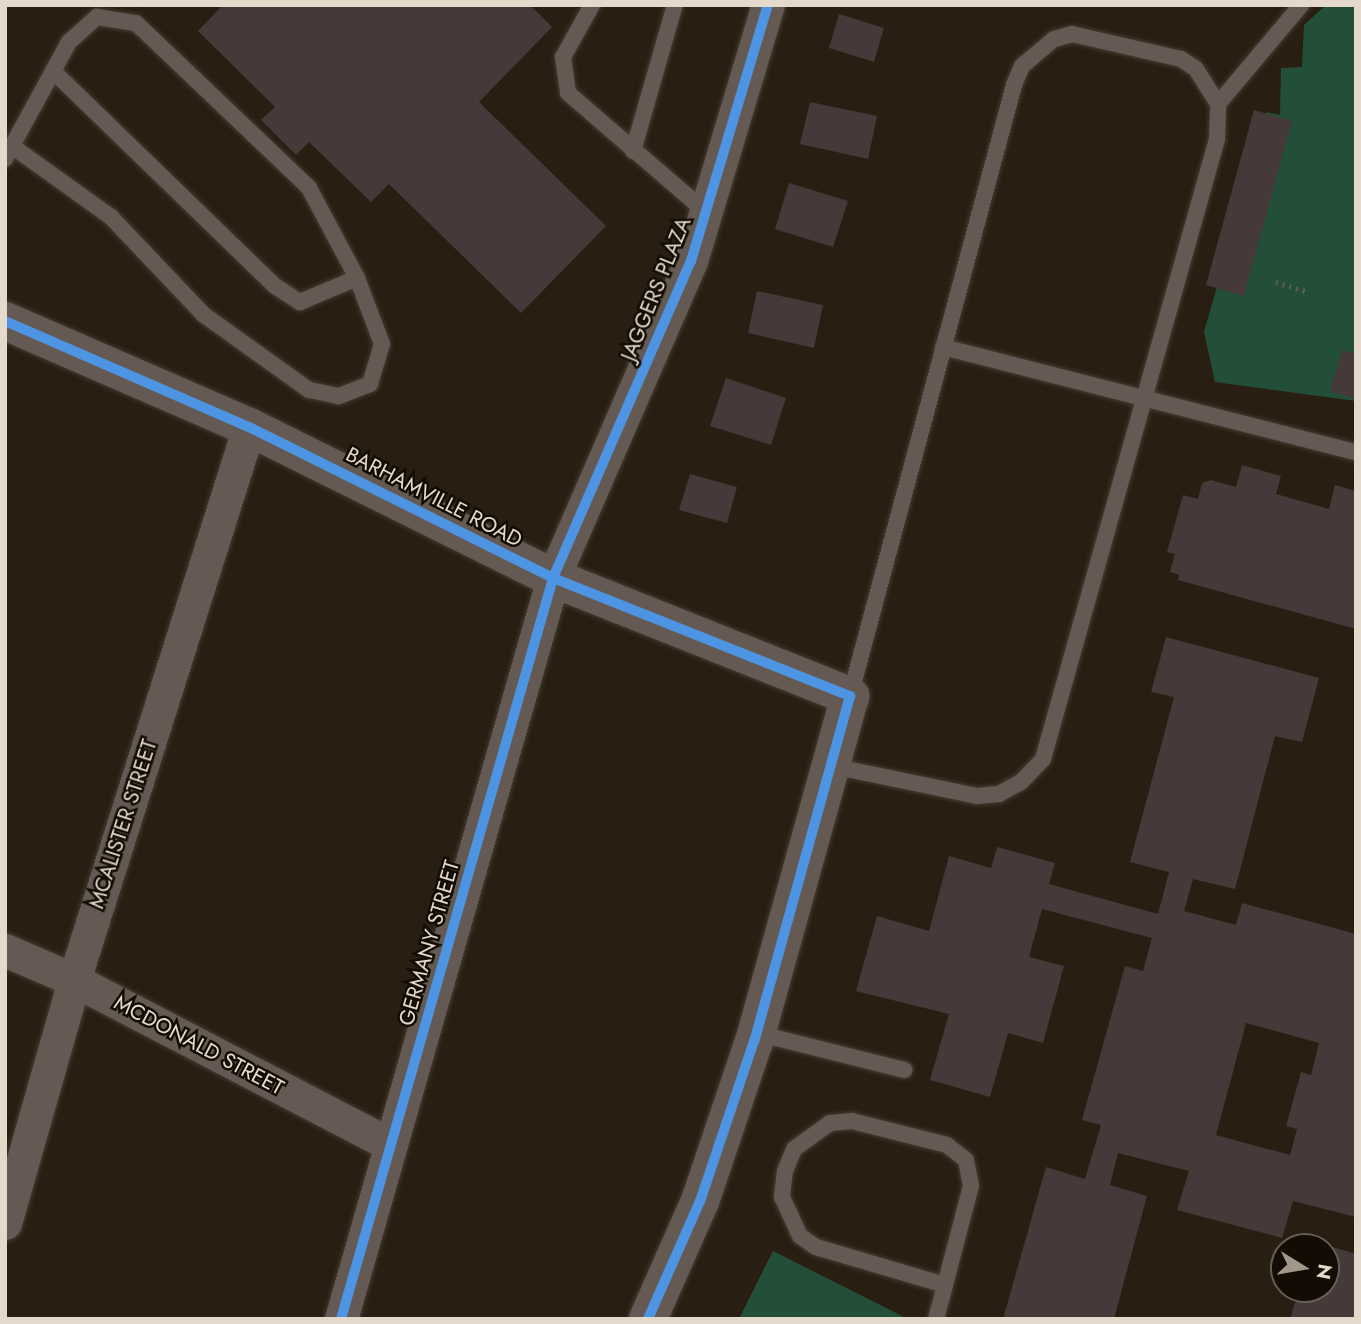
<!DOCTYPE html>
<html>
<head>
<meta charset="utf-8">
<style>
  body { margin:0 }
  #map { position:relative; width:1361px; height:1324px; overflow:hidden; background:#281f12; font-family:Jost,sans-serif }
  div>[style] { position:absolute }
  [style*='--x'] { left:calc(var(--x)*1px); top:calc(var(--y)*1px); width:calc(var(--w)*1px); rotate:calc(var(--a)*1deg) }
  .green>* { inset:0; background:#234f39 }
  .building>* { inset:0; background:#463939 }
  .path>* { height:4.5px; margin-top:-2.25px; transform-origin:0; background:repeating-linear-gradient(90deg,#625a53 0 2px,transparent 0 7px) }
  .roads { filter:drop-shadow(0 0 2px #443c31) drop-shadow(0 0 2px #443c31) }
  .service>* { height:16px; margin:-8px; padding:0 8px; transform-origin:8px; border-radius:8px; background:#645a53 }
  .minor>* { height:33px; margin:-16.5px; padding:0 16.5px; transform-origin:16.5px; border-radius:16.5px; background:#645a53 }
  .tertiary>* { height:38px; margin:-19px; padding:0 19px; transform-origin:19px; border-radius:19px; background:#645a53 }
  .cycleway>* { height:10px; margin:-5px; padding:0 5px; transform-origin:5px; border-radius:5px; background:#4d94e3 }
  span { translate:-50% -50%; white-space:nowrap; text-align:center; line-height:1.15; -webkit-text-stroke:5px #130c04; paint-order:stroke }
  .street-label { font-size:21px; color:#e4d9cb }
  .frame { position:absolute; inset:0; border:7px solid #e4d9cb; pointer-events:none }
  .north { position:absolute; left:1270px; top:1233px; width:70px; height:70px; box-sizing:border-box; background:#130c04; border:2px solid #675e54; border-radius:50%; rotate:101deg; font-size:19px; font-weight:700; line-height:28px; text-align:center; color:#e4d9cb }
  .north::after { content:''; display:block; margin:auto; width:24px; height:32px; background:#a2988a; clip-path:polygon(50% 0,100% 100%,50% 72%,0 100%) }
</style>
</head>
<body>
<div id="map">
  <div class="green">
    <i style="clip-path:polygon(1326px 5px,1356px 5px,1356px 401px,1215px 382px,1204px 332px,1267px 112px,1280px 115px,1281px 68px,1302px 67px,1304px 25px)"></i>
    <i style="clip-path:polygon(773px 1251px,908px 1319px,739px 1319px)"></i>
  </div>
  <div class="building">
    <i style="clip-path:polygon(223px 5px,530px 5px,552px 27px,479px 102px,606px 226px,521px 313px,389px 184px,371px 202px,309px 142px,296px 155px,261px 120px,275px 107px,198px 31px)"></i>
    <i style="clip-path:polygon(839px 14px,884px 28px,874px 62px,829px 48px)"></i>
    <i style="clip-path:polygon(810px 102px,877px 116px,868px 159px,800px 144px)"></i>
    <i style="clip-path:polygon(1254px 110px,1292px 121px,1244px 296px,1206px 285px)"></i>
    <i style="clip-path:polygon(789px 183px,848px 201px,833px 247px,775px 229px)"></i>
    <i style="clip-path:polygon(757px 291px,823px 305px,814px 348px,748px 333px)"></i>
    <i style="clip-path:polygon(1342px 350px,1356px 354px,1356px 399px,1330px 391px)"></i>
    <i style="clip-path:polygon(726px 378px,786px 398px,771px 445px,710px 426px)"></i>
    <i style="clip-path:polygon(1242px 465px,1281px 476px,1276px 494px,1329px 509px,1335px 485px,1356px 491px,1356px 629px,1178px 580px,1179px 575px,1170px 572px,1175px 554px,1167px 552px,1183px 495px,1198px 499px,1202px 483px,1211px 480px,1236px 487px)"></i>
    <i style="clip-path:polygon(690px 474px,737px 487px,727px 523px,679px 510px)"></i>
    <i style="clip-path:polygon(evenodd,1166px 637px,1319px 678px,1302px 742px,1275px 736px,1235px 889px,1193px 879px,1184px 911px,1236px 925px,1242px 903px,1356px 934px,1356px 1217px,1293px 1201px,1282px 1238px,1177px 1210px,1189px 1171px,1118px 1153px,1110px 1185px,1147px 1196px,1114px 1319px,1003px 1319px,1046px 1167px,1085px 1179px,1101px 1125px,1082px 1120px,1125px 966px,1143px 971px,1152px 938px,1042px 909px,1029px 957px,1064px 966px,1043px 1043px,1008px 1033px,990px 1097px,930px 1080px,949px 1014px,856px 991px,877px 916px,929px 931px,949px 856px,991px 868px,997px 847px,1055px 863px,1049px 884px,1158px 914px,1169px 872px,1130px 862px,1174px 697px,1151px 692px,1166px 637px,1246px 1023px,1319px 1043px,1311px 1075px,1301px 1072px,1286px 1126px,1297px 1129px,1290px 1155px,1216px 1135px,1246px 1023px)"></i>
    <i style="clip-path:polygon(1312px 1242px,1354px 1253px,1356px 1248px,1356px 1319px,1290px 1319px,1299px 1289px,1326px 1289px,1326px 1247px,1311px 1247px)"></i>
  </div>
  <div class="path">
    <i style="--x:1276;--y:282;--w:31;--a:17"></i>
  </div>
  <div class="roads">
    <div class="service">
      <i style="--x:592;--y:5;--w:60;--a:119.1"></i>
      <i style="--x:563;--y:57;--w:36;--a:82"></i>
      <i style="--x:568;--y:93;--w:185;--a:40.8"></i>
      <i style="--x:53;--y:71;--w:309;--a:44.1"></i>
      <i style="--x:275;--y:286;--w:30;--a:33"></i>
      <i style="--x:300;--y:302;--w:62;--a:-22.8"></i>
      <i style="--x:1218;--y:104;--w:129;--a:-50"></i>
      <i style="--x:633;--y:151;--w:152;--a:-74"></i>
      <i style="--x:5;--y:159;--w:15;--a:-62"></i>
      <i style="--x:12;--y:146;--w:119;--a:-61.3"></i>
      <i style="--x:69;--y:42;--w:38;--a:-42"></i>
      <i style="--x:97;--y:17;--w:39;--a:9"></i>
      <i style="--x:136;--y:23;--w:239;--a:43.6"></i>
      <i style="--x:309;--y:188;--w:102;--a:61.9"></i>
      <i style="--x:357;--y:278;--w:71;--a:69.3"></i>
      <i style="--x:382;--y:344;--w:42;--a:106.7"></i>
      <i style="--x:370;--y:384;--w:34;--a:159"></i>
      <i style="--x:338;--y:396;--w:30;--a:-168"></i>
      <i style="--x:309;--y:390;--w:130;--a:-144.4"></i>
      <i style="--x:203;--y:314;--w:134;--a:-133.5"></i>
      <i style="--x:111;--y:217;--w:122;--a:-144.4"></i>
      <i style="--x:943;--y:347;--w:426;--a:14.3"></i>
      <i style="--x:832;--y:766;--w:148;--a:11.7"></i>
      <i style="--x:977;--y:796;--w:22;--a:-5"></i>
      <i style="--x:999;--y:794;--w:25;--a:-29"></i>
      <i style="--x:1021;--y:782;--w:32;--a:-46"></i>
      <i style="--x:1043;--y:759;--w:644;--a:-74.32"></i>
      <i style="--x:1217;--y:139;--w:35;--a:-88"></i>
      <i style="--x:1218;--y:104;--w:41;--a:-122.2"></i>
      <i style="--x:1196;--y:69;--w:18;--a:-146"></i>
      <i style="--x:1181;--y:59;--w:112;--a:-167.1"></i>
      <i style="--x:1072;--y:34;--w:19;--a:164"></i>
      <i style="--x:1054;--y:39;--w:42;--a:139.8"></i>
      <i style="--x:1022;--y:66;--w:21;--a:113"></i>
      <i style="--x:1014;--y:85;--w:633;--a:105.02"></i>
      <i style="--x:756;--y:1033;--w:153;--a:14"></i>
      <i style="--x:936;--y:1319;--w:35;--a:-75"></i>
      <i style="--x:945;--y:1285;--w:102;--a:-75.3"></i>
      <i style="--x:971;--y:1186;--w:26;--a:-101"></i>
      <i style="--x:966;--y:1160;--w:24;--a:-142"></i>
      <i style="--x:947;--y:1145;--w:98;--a:-165.8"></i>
      <i style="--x:852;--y:1121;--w:22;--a:175"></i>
      <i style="--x:830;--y:1123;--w:44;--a:144.2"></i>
      <i style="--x:794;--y:1149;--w:24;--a:112"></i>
      <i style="--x:785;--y:1171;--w:26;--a:97"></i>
      <i style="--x:782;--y:1197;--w:43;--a:65.2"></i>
      <i style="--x:800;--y:1236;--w:19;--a:35"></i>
      <i style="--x:816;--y:1247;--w:134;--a:16.4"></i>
    </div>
    <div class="minor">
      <i style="--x:5;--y:950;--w:75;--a:23.5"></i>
      <i style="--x:74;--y:980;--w:357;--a:27.5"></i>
      <i style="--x:5;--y:1223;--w:253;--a:-74.1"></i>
      <i style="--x:74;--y:980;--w:580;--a:-72.44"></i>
      <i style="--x:341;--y:1319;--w:771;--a:-74.03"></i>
      <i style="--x:553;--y:578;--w:346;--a:-66.5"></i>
      <i style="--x:691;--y:261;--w:267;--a:-73.3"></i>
    </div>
    <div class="tertiary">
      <i style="--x:5;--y:321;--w:266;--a:23.5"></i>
      <i style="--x:249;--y:427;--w:339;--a:26.4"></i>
      <i style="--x:553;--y:578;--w:320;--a:21.7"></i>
      <i style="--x:850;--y:696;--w:358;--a:105.5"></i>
      <i style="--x:754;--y:1041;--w:169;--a:108.6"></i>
      <i style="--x:700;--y:1201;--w:129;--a:113.8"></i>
    </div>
  </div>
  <div class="cycleway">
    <i style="--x:5;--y:321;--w:266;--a:23.5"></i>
    <i style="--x:249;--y:427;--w:339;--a:26.4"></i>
    <i style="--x:553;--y:578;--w:320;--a:21.7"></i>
    <i style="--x:850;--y:696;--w:358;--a:105.5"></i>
    <i style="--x:754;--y:1041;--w:169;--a:108.6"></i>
    <i style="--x:700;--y:1201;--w:129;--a:113.8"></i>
    <i style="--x:341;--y:1319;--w:771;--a:-74.03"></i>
    <i style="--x:553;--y:578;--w:346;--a:-66.5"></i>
    <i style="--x:691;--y:261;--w:267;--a:-73.3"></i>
  </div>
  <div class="street-label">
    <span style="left:656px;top:289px;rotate:-68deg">JAGGERS PLAZA</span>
    <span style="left:434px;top:497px;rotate:27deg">BARHAMVILLE ROAD</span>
    <span style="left:123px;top:824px;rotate:-72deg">MCALISTER STREET</span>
    <span style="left:429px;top:943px;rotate:-74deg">GERMANY STREET</span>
    <span style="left:199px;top:1045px;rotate:28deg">MCDONALD STREET</span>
  </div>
  <div class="frame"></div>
  <div class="north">N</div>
</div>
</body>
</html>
